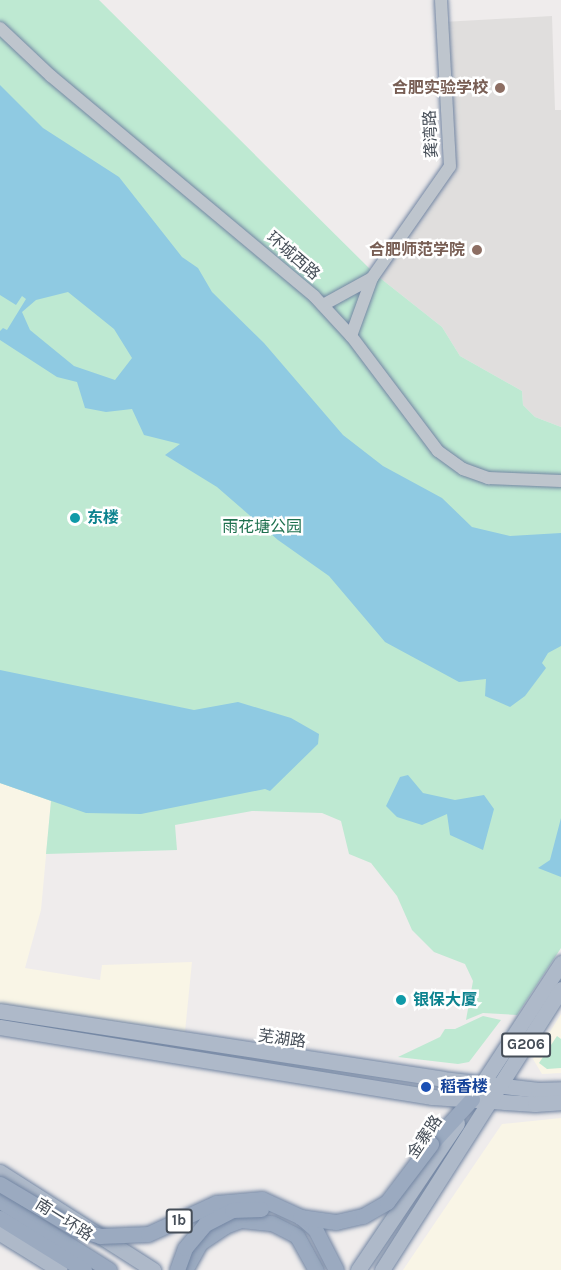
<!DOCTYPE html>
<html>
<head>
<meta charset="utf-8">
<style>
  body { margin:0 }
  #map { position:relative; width:561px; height:1270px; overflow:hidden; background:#efecec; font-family:Karla,"Noto Sans SC",sans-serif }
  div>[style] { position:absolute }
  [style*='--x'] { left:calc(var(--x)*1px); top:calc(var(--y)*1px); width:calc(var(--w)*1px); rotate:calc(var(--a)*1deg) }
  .commercial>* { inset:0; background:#f9f5e6 }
  .education>* { inset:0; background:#e0dedd }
  .green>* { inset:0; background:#bee9d2 }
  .water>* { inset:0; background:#8fcae2 }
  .roads { filter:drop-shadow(0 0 2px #7386a3) drop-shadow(0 0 2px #7386a3) }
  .tertiary>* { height:12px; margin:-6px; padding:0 6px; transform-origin:6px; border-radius:6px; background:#bec5cd }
  .primary>* { height:15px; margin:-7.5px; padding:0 7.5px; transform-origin:7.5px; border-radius:7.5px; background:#aeb9c9 }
  .trunk>* { height:15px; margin:-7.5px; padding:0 7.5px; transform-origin:7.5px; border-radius:7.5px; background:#9baac0 }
  .bridges { filter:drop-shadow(0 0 2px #7386a3) drop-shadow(0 0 2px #7386a3) }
  .trunk-bridge>* { height:15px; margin:-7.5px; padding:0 7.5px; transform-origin:7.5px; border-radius:7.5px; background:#9baac0 }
  .dots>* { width:16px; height:16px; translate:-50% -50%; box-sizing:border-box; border:3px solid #fff; border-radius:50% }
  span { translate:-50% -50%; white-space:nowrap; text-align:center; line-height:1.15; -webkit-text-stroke:5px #fff; paint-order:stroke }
  .shield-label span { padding:2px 4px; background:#fff; border:2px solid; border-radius:4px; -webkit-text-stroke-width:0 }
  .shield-label { font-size:15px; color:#464e58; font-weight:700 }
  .education-label { font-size:16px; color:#785e54; font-weight:700 }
  .right { translate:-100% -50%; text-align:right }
  .street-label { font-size:16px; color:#464e58 }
  .culture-label { font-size:16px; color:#0d838f; font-weight:700 }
  .left { translate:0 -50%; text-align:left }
  .park-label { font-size:16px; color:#1f714f }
  .transit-label { font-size:16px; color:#164399; font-weight:700 }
</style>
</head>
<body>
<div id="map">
  <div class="commercial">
    <i style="clip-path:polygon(0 783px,51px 801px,41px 910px,25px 968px,100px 980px,102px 965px,192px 962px,185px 1032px,0 1005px)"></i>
    <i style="clip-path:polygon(561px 1014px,561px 1073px,542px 1074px,533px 1059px)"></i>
    <i style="clip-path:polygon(561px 1118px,561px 1270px,403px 1270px,502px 1124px)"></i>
  </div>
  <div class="education">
    <i style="clip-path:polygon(552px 16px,555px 110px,561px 110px,561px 427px,535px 417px,523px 405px,522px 391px,460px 356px,442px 327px,375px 274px,450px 167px,443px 22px)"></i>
  </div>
  <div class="green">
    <i style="clip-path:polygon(0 0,99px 0,375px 274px,442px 327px,460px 356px,522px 391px,523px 405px,535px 417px,561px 427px,561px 948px,517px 1015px,483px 1013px,466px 1020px,473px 981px,465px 964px,434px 952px,412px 930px,397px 896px,371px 863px,349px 854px,341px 821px,322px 813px,252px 811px,175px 825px,177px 850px,46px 854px,51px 801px,0 783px)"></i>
    <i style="clip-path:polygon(483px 1016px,501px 1020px,469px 1062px,458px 1064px,398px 1057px,440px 1037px,445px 1029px,455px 1029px)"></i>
    <i style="clip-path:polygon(557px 1036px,561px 1039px,561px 1068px,547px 1069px,539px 1063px)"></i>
  </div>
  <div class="water">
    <i style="clip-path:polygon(evenodd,0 85px,43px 128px,119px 177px,182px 257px,198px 268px,212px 292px,264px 343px,343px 435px,383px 466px,442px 498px,472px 527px,510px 536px,561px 533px,561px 646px,548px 653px,542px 663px,546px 668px,525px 696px,510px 707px,485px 696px,486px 679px,459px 682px,385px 642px,329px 576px,278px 540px,217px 487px,165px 455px,180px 444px,144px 435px,132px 409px,106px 412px,85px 408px,77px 382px,57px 377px,0 340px,0 331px,3px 328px,7px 330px,26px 299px,22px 296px,16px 305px,0 295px,0 85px,68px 292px,114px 329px,132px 358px,115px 380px,74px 366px,30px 330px,22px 312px,36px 300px,68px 292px)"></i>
    <i style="clip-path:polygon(0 670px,194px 710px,238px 702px,291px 718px,319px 734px,318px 744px,270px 791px,265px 789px,141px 814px,86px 813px,0 783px)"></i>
    <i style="clip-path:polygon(408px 775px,423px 793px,455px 800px,484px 795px,494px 809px,483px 850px,450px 835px,447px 814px,422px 825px,397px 817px,386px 806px,400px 777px)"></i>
    <i style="clip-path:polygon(561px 818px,561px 877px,538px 868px,550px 860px)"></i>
  </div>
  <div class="roads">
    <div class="tertiary">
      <i style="--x:0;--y:28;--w:70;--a:43.3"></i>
      <i style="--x:51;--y:76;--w:343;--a:39.9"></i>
      <i style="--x:314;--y:296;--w:56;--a:47.2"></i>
      <i style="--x:352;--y:337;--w:143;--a:53"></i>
      <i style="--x:438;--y:451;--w:31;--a:36"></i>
      <i style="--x:463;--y:469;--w:27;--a:20"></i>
      <i style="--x:488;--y:478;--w:73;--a:2.4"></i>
      <i style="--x:323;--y:305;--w:56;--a:-28.9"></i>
      <i style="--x:351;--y:336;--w:62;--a:-70.1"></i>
      <i style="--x:372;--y:278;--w:136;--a:-55.1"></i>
      <i style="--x:450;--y:166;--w:166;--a:-93.1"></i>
    </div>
    <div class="primary">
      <i style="--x:0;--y:1011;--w:447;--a:8.7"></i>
      <i style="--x:442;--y:1079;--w:97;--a:6.5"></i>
      <i style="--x:538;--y:1090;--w:23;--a:-2"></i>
      <i style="--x:0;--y:1027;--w:438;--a:9.2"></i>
      <i style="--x:432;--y:1097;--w:103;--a:3.9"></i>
      <i style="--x:535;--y:1104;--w:26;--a:-4"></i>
      <i style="--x:478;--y:1090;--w:152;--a:-56.8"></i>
      <i style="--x:0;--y:1172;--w:182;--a:32.6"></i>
      <i style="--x:0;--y:1233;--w:70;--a:31.7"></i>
      <i style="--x:358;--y:1270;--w:177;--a:-56"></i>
      <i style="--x:382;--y:1270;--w:333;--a:-57.5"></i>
    </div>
    <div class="trunk">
      <i style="--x:431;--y:1144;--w:61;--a:-47.7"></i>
      <i style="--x:0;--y:1201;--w:129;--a:32.3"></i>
      <i style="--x:0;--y:1218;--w:99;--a:31.8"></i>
      <i style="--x:185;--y:1270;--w:31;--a:-61"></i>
      <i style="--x:200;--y:1243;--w:30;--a:-34"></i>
      <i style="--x:225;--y:1226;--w:17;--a:-21"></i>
      <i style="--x:241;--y:1220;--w:31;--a:6"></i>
      <i style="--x:272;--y:1223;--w:28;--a:27"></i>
      <i style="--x:297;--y:1236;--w:39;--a:61"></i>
    </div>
  </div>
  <div class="bridges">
    <div class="trunk-bridge">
      <i style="--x:0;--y:1184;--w:86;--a:30.7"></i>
      <i style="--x:74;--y:1228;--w:27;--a:17"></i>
      <i style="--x:100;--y:1236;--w:48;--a:-2.4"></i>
      <i style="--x:148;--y:1234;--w:75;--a:-24.5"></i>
      <i style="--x:216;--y:1203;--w:46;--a:-5"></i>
      <i style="--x:262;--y:1199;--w:43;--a:24.8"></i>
      <i style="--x:301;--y:1217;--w:18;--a:41"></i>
      <i style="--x:315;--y:1229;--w:46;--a:62.9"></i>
      <i style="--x:300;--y:1217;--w:36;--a:8"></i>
      <i style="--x:336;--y:1222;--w:28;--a:-13"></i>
      <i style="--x:363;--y:1216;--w:28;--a:-30"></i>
      <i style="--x:387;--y:1202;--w:73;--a:-52.8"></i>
      <i style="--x:177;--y:1270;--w:23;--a:-70"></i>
      <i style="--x:185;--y:1248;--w:31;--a:-50"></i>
      <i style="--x:205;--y:1224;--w:30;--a:-27"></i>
      <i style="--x:232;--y:1210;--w:29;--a:-2"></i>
    </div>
  </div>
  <div class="dots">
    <i style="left:500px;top:88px;background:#8d6e63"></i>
    <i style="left:477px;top:250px;background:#8d6e63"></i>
    <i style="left:75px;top:518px;background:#0f9aa8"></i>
    <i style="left:401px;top:1000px;background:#0f9aa8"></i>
    <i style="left:426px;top:1087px;background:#1a4fb4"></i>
  </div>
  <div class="shield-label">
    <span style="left:526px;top:1045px">G206</span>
    <span style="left:179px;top:1221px">1b</span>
  </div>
  <div class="education-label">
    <span class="right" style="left:488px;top:88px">合肥实验学校</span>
    <span class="right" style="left:465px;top:250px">合肥师范学院</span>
  </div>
  <div class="street-label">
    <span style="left:431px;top:134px;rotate:-93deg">龚湾路</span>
    <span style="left:293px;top:256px;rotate:41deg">环城西路</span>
    <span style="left:282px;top:1039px;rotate:8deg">芜湖路</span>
    <span style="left:425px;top:1137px;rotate:-56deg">金寨路</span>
    <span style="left:64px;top:1220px;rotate:32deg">南一环路</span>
  </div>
  <div class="culture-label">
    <span class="left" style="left:87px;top:518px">东楼</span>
    <span class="left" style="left:413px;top:1000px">银保大厦</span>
  </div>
  <div class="park-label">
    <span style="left:262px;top:527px">雨花塘公园</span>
  </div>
  <div class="transit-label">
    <span class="left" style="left:440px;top:1087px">稻香楼</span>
  </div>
</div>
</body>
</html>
